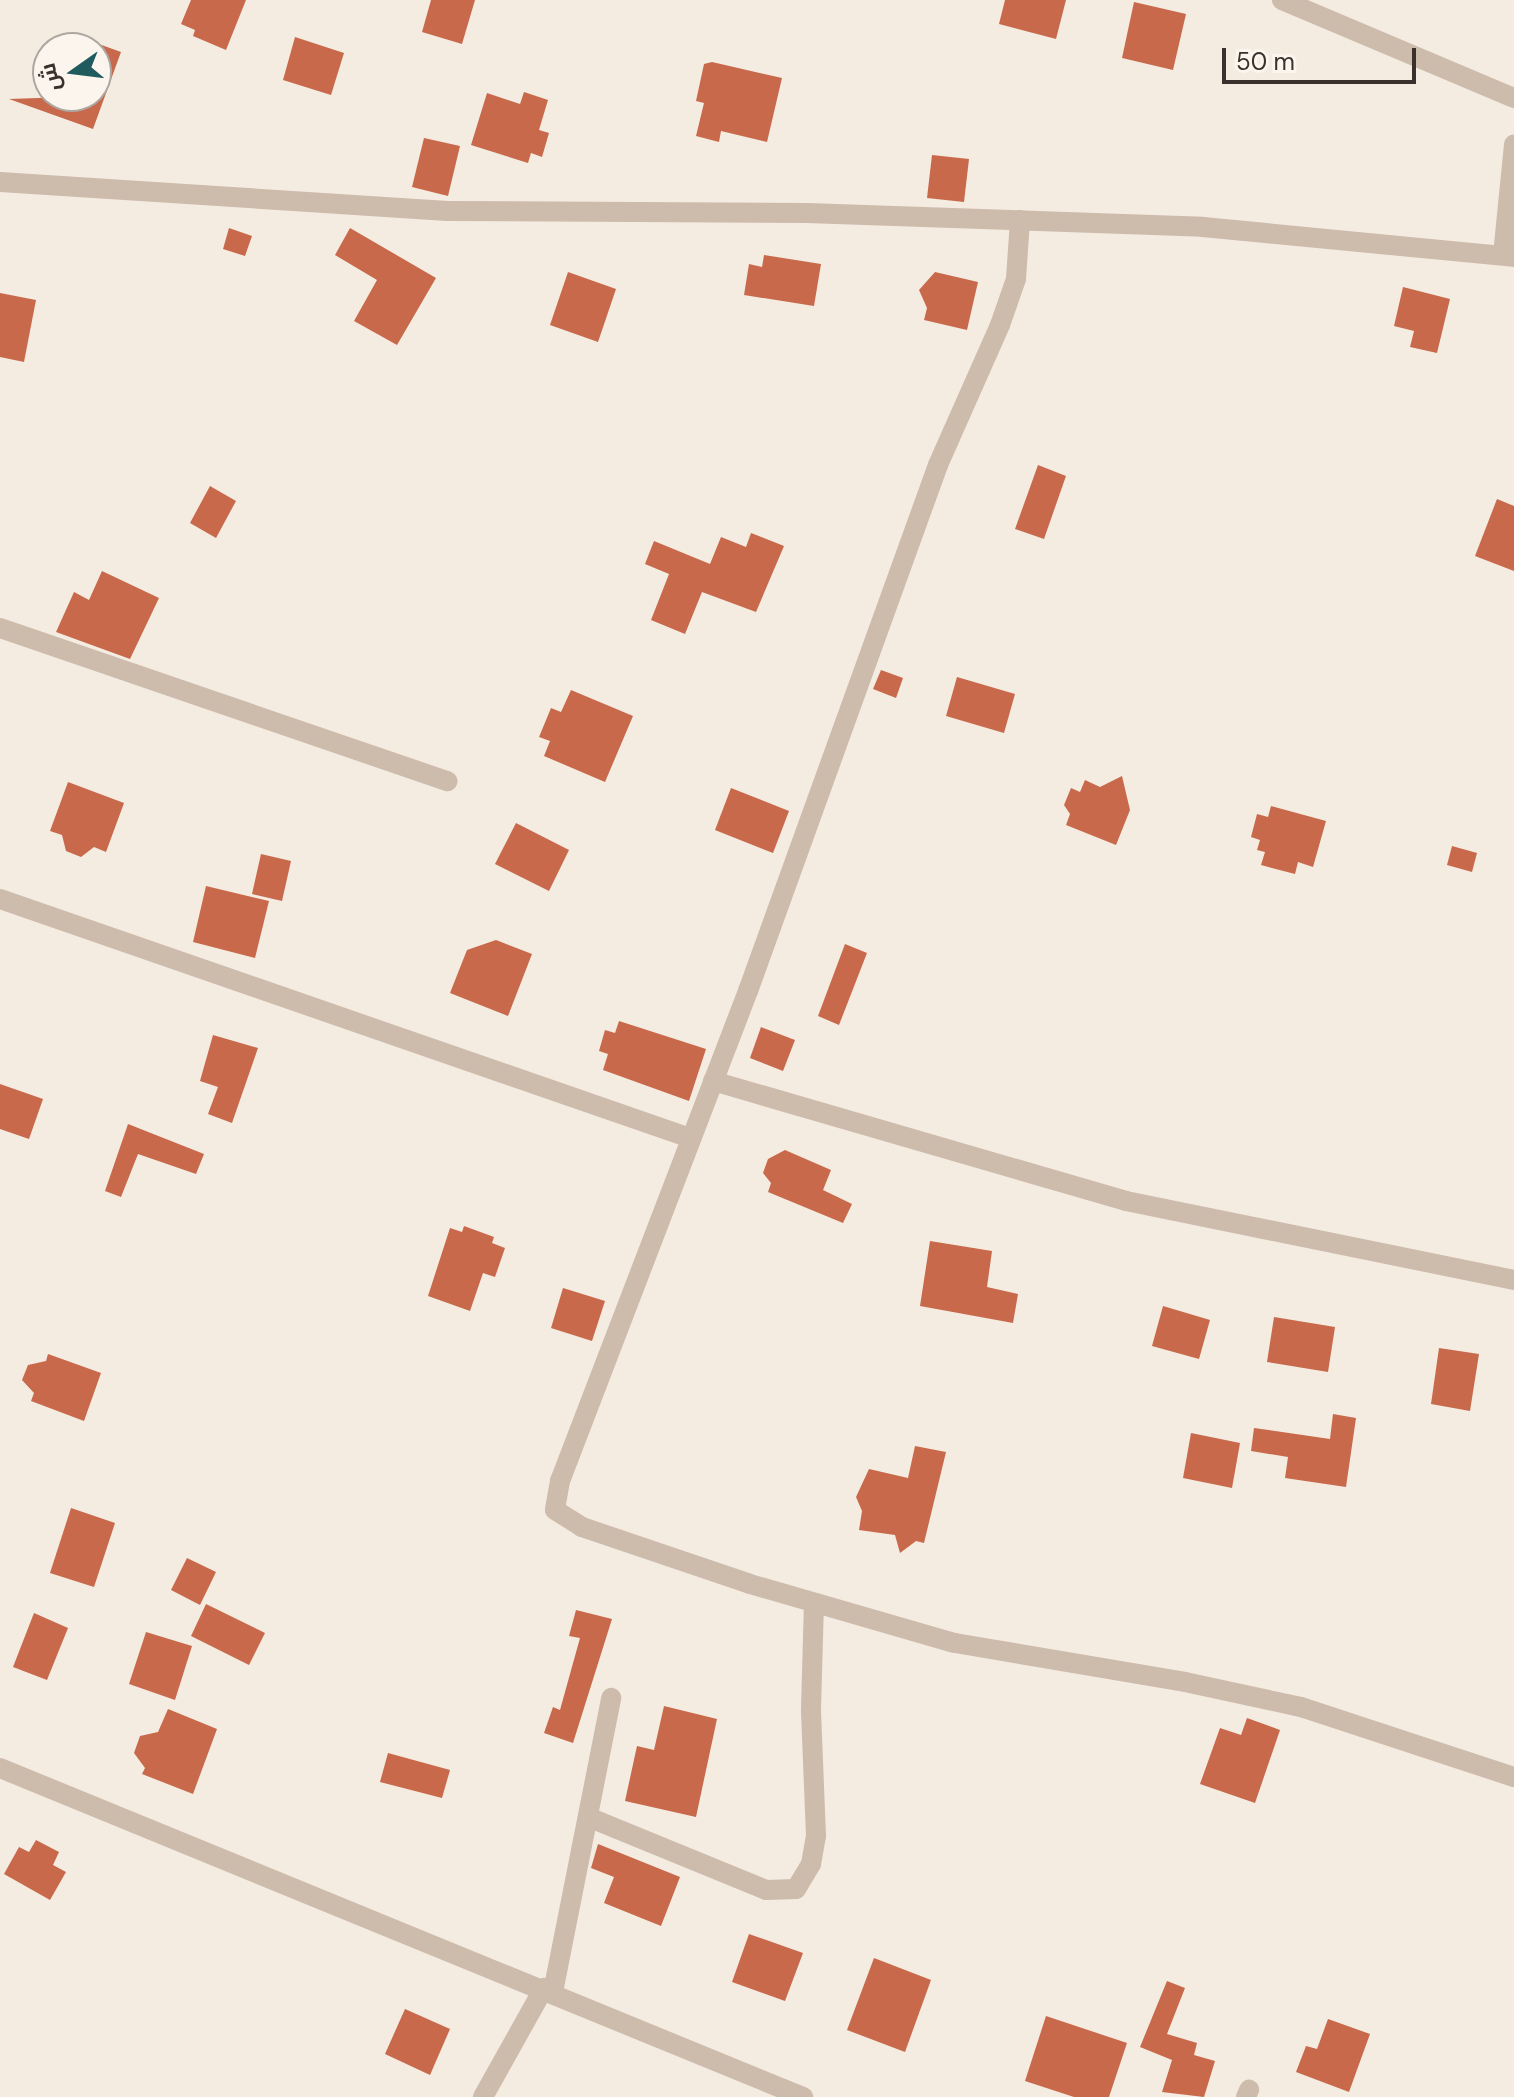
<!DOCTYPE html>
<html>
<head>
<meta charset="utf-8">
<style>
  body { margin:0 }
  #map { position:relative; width:1514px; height:2097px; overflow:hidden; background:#f4ebe1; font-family:"DM Sans",Cairo,sans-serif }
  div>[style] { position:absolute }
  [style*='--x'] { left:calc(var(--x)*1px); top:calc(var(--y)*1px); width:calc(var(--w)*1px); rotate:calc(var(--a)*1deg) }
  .building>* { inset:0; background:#c8694b }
  .minor>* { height:20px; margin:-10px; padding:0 10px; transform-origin:10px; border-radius:10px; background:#cdbbac }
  span { translate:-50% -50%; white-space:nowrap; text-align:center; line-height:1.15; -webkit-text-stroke:7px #fbf5ee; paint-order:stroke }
  .north { position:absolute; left:32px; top:32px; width:80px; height:80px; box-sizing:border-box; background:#fbf5ee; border:2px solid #aea6a0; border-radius:50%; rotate:256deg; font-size:22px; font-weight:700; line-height:32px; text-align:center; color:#3b302b }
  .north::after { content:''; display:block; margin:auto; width:28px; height:36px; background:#1f5a5e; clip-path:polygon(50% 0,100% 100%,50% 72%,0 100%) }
  .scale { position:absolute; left:1222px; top:48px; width:194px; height:36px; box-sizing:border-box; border:4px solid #3b302b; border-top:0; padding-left:10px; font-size:24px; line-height:28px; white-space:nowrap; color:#3b302b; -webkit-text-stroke:6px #fbf5ee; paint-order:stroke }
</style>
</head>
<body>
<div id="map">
  <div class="building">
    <i style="clip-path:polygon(191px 0,246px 0,226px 50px,193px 36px,195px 30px,181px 24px)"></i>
    <i style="clip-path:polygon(431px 0,475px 0,462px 44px,422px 32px)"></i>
    <i style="clip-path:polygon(1005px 0,1066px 0,1056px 39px,999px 24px)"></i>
    <i style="clip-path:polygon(1134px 2px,1186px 14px,1173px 70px,1122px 58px)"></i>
    <i style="clip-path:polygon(295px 37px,344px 53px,331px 95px,283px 80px)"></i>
    <i style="clip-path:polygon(96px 43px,121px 52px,93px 129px,9px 99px,96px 96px)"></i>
    <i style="clip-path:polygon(712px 62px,782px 78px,767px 142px,721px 131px,719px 142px,696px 136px,704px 103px,696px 101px,704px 64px)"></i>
    <i style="clip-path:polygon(524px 92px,548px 100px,539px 130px,549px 133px,542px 157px,531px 153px,528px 163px,471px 145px,487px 93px,520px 104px)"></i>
    <i style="clip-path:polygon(424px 138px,460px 146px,448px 196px,412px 187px)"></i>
    <i style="clip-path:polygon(932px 155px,969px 159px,964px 202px,927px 198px)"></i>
    <i style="clip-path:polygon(229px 228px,252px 236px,245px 256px,223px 249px)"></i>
    <i style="clip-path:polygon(350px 228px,436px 278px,397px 345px,354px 321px,377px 280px,335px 255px)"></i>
    <i style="clip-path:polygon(764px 255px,821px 264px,814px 306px,744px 295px,749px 264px,762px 267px)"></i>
    <i style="clip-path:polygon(568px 272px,616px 289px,598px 342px,550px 325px)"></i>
    <i style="clip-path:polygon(935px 272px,978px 282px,967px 330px,924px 320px,927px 308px,919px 290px)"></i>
    <i style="clip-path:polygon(1403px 287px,1450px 299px,1437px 353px,1410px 347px,1414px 331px,1394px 326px)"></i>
    <i style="clip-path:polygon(0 293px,36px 300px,24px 362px,0 357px)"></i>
    <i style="clip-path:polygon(1038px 465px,1066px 476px,1044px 539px,1015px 529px)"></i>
    <i style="clip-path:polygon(210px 486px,236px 501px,216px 538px,190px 523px)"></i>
    <i style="clip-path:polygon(1497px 499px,1514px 506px,1514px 571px,1475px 556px)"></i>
    <i style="clip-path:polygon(751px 533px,784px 546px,756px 612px,702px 592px,685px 634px,651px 620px,669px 574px,645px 564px,654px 541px,710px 564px,721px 537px,746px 547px)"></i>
    <i style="clip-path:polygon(102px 571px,159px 598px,130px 659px,56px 632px,74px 592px,89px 600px)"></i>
    <i style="clip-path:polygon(881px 670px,903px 678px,896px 698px,873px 689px)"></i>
    <i style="clip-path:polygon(957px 677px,1015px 694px,1004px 733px,946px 716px)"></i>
    <i style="clip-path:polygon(571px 690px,633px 716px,605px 782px,544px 756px,550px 741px,539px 737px,551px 708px,561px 712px)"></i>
    <i style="clip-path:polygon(1122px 776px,1130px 810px,1116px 845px,1066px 825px,1070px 814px,1064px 805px,1071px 788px,1080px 792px,1085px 780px,1100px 787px)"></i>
    <i style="clip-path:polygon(68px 782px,124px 803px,106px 852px,94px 847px,81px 857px,66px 851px,62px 835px,50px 831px)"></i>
    <i style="clip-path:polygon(731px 788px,789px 811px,773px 853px,715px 830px)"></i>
    <i style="clip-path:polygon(1271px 806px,1326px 821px,1313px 867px,1298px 862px,1295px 874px,1261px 865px,1265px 852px,1257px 850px,1260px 840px,1251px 837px,1257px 814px,1268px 817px)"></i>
    <i style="clip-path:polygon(516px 823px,569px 850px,549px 891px,495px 864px)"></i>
    <i style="clip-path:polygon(1452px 846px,1477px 853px,1472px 872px,1447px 865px)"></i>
    <i style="clip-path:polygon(261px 854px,291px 861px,282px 901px,252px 894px)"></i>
    <i style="clip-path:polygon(206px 886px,269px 901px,255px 958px,193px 942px)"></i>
    <i style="clip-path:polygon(496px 940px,532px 954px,508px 1016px,450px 993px,467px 950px)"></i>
    <i style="clip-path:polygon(845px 944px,867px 953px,839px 1025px,818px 1016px)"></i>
    <i style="clip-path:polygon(619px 1021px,706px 1049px,689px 1101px,603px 1070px,608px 1054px,599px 1051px,605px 1030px,615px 1033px)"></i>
    <i style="clip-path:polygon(761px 1027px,795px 1040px,783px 1071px,750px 1058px)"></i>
    <i style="clip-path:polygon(213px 1035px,258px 1048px,232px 1123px,208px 1114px,218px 1087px,200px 1081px)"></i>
    <i style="clip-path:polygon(0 1084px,43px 1099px,29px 1139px,0 1129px)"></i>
    <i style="clip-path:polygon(128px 1124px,204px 1154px,196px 1174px,138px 1154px,121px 1197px,105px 1191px)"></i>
    <i style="clip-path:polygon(785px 1150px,831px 1170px,823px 1190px,852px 1204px,843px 1223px,768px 1192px,771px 1183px,763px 1173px,768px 1159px)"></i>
    <i style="clip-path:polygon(464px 1226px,494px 1237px,492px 1243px,505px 1248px,495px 1277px,483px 1273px,470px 1311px,428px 1296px,450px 1228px,462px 1232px)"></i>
    <i style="clip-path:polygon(930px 1241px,992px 1251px,987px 1287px,1018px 1294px,1013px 1323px,920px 1306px)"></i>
    <i style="clip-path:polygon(563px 1288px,605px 1301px,592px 1341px,551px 1328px)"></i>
    <i style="clip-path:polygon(1163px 1306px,1210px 1320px,1199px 1359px,1152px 1346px)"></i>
    <i style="clip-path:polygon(1274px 1317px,1335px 1327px,1328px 1372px,1267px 1362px)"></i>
    <i style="clip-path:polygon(1439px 1348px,1479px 1354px,1470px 1411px,1431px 1404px)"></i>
    <i style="clip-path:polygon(48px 1354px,101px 1373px,84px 1421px,31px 1401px,34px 1393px,22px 1380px,28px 1365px,46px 1361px)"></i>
    <i style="clip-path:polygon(1333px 1414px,1356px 1418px,1346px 1487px,1285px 1478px,1288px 1457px,1251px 1451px,1254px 1428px,1330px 1439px)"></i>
    <i style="clip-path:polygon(1191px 1433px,1240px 1443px,1232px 1488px,1183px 1478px)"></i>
    <i style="clip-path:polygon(915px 1446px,946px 1452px,924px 1543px,916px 1541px,900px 1553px,895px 1535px,859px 1530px,862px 1511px,856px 1497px,869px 1469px,908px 1478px)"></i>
    <i style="clip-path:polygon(71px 1508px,115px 1523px,94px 1587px,50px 1573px)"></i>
    <i style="clip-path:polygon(187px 1558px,216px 1572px,200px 1605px,171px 1590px)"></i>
    <i style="clip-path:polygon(206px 1604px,265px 1633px,249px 1665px,191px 1636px)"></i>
    <i style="clip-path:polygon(576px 1610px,612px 1619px,573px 1743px,544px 1733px,553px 1707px,560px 1710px,580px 1638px,569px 1636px)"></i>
    <i style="clip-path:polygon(34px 1613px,68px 1628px,47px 1680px,13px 1667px)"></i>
    <i style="clip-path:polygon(146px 1632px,192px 1646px,175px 1700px,129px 1684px)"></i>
    <i style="clip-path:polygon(664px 1706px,717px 1719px,696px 1817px,625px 1801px,637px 1746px,654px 1750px)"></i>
    <i style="clip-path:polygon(168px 1709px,217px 1729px,193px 1794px,142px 1774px,145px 1768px,134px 1753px,140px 1736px,158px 1732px)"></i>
    <i style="clip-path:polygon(1247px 1718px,1280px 1730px,1255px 1803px,1200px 1784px,1220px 1728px,1241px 1735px)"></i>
    <i style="clip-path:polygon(388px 1753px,450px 1770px,442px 1798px,380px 1782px)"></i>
    <i style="clip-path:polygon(36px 1840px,59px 1852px,53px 1865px,66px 1872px,50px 1900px,4px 1874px,19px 1847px,29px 1852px)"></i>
    <i style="clip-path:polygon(598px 1844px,680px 1877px,661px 1926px,604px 1903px,614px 1877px,591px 1868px)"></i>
    <i style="clip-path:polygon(749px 1934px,803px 1953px,785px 2001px,732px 1982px)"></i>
    <i style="clip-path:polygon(874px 1958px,931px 1980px,905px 2052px,847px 2030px)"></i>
    <i style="clip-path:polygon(1167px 1981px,1185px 1988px,1167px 2034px,1197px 2043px,1194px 2055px,1215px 2061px,1204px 2097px,1162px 2092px,1172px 2060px,1140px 2047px)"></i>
    <i style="clip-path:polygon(405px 2009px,450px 2029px,430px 2075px,385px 2054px)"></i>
    <i style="clip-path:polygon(1046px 2016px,1127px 2043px,1109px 2097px,1074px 2097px,1025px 2081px)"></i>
    <i style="clip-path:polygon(1328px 2019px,1370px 2034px,1349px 2092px,1296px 2072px,1306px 2046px,1317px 2049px)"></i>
  </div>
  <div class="minor">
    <i style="--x:1282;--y:0;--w:252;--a:22.9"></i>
    <i style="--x:0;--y:182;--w:448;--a:3.7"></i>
    <i style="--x:447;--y:211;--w:360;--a:0.3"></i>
    <i style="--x:807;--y:213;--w:396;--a:2"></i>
    <i style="--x:1203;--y:227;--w:312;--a:5.5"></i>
    <i style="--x:1020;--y:220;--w:59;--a:93.9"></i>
    <i style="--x:1016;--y:279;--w:49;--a:109.2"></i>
    <i style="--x:1000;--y:325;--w:153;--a:113.9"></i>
    <i style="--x:938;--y:465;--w:559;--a:109.86"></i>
    <i style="--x:748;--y:991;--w:525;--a:110.99"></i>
    <i style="--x:560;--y:1481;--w:29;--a:100"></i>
    <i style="--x:555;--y:1510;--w:32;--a:32"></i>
    <i style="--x:582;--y:1527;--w:177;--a:18.7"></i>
    <i style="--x:750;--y:1584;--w:213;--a:16.1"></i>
    <i style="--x:955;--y:1643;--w:233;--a:9.6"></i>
    <i style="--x:1185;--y:1682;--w:119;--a:12.2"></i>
    <i style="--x:1301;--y:1707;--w:224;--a:18.2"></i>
    <i style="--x:1503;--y:255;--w:111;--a:-84.3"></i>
    <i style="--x:0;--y:628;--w:473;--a:18.9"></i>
    <i style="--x:0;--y:899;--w:730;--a:19.1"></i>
    <i style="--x:713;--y:1081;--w:430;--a:16.2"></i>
    <i style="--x:1126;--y:1201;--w:396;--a:11.5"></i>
    <i style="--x:0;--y:1768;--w:868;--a:22.28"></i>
    <i style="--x:588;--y:1817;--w:192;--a:22.3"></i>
    <i style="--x:766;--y:1890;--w:30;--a:-2"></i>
    <i style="--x:796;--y:1889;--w:29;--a:-59"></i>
    <i style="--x:811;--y:1864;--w:28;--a:-80"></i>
    <i style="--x:816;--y:1836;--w:127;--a:-92.3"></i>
    <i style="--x:811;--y:1709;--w:106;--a:-88.4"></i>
    <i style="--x:553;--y:1992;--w:300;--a:-78.8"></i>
    <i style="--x:483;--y:2097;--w:125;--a:-60.8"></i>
    <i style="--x:1246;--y:2097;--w:8;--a:-67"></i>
  </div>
  <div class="north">ش</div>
  <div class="scale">50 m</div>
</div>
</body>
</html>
